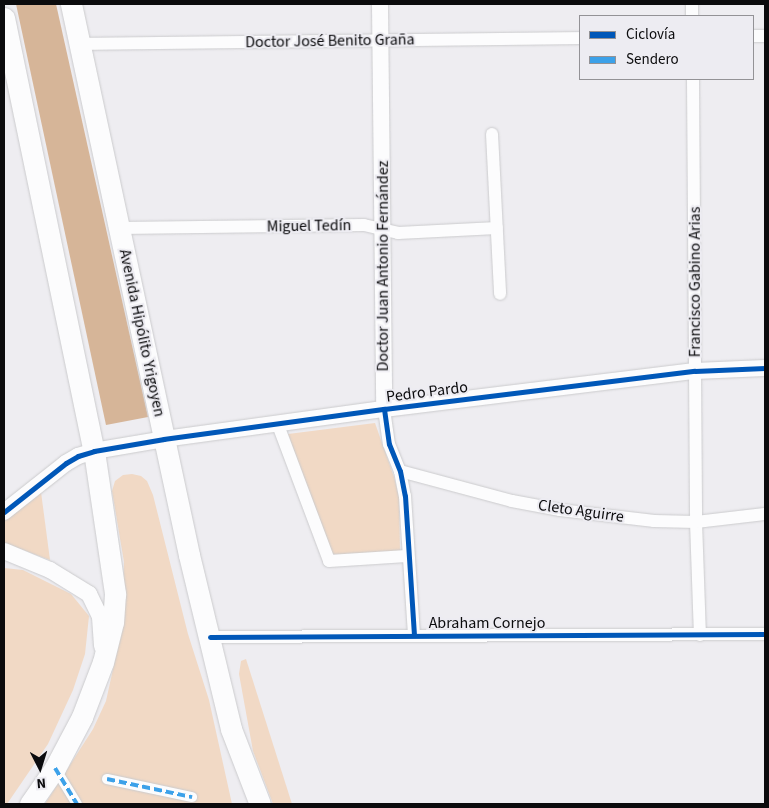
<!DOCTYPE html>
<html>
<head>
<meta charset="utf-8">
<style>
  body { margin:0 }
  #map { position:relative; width:769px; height:808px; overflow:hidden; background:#eeedf1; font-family:"Source Sans 3",sans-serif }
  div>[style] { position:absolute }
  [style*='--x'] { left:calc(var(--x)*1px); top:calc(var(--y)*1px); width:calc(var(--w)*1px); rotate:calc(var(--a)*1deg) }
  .green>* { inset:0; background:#f1d9c5 }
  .water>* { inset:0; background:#d6b598 }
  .roads { filter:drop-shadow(0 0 1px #cbcbcd) drop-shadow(0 0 1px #cbcbcd) }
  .pedestrian>* { height:10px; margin:-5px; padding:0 5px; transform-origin:5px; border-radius:5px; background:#fcfcfd }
  .minor>* { height:12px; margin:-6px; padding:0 6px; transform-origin:6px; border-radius:6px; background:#fcfcfd }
  .tertiary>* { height:16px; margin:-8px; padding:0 8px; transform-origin:8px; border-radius:8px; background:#fcfcfd }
  .trunk>* { height:21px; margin:-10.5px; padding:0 10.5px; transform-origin:10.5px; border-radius:10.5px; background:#fcfcfd }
  .quiet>* { height:4px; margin-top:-2px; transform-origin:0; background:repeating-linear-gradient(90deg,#3ca1e9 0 8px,transparent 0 12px) }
  .cycleway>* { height:5px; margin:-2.5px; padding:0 2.5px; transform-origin:2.5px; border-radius:2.5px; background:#0057b8 }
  span { translate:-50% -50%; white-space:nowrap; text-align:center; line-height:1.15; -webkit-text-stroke:4px #edecf2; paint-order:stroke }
  .street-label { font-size:16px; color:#0b0b0d }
  .frame { position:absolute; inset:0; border:5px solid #0b0b0d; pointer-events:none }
  .legend { position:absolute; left:579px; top:15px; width:175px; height:65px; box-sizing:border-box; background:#edecf2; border:1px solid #939296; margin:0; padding:6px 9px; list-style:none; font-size:15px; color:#0b0b0d }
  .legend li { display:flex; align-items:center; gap:10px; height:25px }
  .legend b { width:25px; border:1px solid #939296 }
  .north { position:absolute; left:15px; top:743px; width:50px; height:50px; -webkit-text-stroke:4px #edecf2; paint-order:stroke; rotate:175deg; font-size:14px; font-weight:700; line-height:20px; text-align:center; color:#0b0b0d }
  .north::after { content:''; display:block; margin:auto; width:18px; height:22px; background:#0b0b0d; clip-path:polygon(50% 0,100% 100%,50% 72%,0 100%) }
</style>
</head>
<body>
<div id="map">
  <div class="green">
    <i style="clip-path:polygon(375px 423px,394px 477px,399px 497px,400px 551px,332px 556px,288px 434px)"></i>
    <i style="clip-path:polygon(132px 474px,141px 476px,147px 481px,153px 495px,188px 634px,209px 700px,232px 804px,45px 804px,93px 729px,106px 701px,119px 642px,123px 593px,124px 562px,112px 491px,115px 481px,123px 475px)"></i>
    <i style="clip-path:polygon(41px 492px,50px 560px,4px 543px,4px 520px)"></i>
    <i style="clip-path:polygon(4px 568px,23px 570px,71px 594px,89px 616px,85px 654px,73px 690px,48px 744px,7px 804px,4px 804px)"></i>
    <i style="clip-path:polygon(246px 659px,292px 804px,273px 804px,253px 751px,239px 674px,241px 661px)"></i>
  </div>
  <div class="water">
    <i style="clip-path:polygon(16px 4px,56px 4px,148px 417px,106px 425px)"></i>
  </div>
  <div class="roads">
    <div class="pedestrian">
      <i style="--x:55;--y:768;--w:42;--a:58.6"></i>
      <i style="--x:107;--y:779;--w:87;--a:12"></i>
    </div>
    <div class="minor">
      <i style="--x:692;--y:4;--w:12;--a:90"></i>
      <i style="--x:753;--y:36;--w:12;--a:0"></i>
      <i style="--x:80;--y:44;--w:500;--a:-0.69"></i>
      <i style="--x:693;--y:79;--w:443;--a:89.6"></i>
      <i style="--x:696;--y:522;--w:113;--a:88"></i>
      <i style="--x:492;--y:134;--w:160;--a:87.1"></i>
      <i style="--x:120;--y:228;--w:244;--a:-0.7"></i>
      <i style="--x:364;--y:225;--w:35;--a:13"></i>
      <i style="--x:398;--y:233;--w:99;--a:-2.9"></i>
      <i style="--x:384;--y:409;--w:35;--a:82"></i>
      <i style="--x:389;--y:444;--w:29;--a:68"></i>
      <i style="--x:400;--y:471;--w:25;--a:79"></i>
      <i style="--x:405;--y:496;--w:139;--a:86.3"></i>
      <i style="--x:278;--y:425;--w:145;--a:69.4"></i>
      <i style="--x:329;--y:561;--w:78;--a:-3.7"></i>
      <i style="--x:400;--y:471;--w:116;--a:15"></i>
      <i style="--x:512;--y:501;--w:49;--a:10.6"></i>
      <i style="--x:560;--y:510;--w:95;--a:6.7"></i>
      <i style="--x:654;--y:521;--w:42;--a:1.4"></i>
      <i style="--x:696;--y:522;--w:69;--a:-6.6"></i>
      <i style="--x:210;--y:637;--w:555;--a:-0.31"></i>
    </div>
    <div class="tertiary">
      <i style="--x:380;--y:4;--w:405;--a:89.4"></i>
      <i style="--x:4;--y:512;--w:79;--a:-38.3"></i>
      <i style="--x:66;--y:463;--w:14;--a:-30"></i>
      <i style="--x:78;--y:456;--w:17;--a:-17"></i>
      <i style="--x:94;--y:451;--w:71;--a:-9.7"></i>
      <i style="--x:164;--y:439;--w:222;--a:-7.8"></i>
      <i style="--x:384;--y:409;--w:313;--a:-7"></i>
      <i style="--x:695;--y:371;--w:70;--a:-2.5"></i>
      <i style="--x:4;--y:551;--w:50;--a:22.4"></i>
      <i style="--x:50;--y:570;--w:46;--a:31.6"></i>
      <i style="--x:89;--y:594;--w:25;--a:64"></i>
      <i style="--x:100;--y:617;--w:29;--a:86"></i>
    </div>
    <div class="trunk">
      <i style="--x:71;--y:4;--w:563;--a:77.91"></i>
      <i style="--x:189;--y:555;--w:179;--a:76.4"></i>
      <i style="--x:231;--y:729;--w:80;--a:68.9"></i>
      <i style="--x:4;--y:18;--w:442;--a:78.3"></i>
      <i style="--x:94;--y:451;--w:145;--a:81.6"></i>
      <i style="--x:115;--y:594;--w:28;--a:94"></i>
      <i style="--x:113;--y:622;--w:41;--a:104"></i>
      <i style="--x:103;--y:662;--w:59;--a:110.9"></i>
      <i style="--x:82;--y:717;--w:58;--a:117.9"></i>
      <i style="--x:55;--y:768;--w:44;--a:124.8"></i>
    </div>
  </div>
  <div class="quiet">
    <i style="--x:55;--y:768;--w:42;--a:58.6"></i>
    <i style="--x:107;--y:779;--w:87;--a:12"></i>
  </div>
  <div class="cycleway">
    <i style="--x:384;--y:409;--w:35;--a:82"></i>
    <i style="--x:389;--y:444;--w:29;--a:68"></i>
    <i style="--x:400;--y:471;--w:25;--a:79"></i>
    <i style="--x:405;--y:496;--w:139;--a:86.3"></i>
    <i style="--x:4;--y:512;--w:79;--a:-38.3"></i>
    <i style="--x:66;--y:463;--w:14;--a:-30"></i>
    <i style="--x:78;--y:456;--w:17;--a:-17"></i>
    <i style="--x:94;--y:451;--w:71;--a:-9.7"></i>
    <i style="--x:164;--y:439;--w:222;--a:-7.8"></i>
    <i style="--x:384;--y:409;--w:313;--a:-7"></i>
    <i style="--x:695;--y:371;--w:70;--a:-2.5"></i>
    <i style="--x:210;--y:637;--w:555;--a:-0.31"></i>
  </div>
  <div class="street-label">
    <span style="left:330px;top:41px;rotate:-1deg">Doctor José Benito Graña</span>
    <span style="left:309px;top:226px;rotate:-1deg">Miguel Tedín</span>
    <span style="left:383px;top:266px;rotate:-90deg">Doctor Juan Antonio Fernández</span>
    <span style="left:695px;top:282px;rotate:-90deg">Francisco Gabino Arias</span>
    <span style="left:142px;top:333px;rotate:78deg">Avenida Hipólito Yrigoyen</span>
    <span style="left:427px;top:392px;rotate:-7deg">Pedro Pardo</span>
    <span style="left:581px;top:511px;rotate:8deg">Cleto Aguirre</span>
    <span style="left:487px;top:623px">Abraham Cornejo</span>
  </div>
  <div class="frame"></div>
  <ul class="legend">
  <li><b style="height:6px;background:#0057b8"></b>Ciclovía</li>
  <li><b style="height:6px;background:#3ca1e9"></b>Sendero</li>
  </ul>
  <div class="north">N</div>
</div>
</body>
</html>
